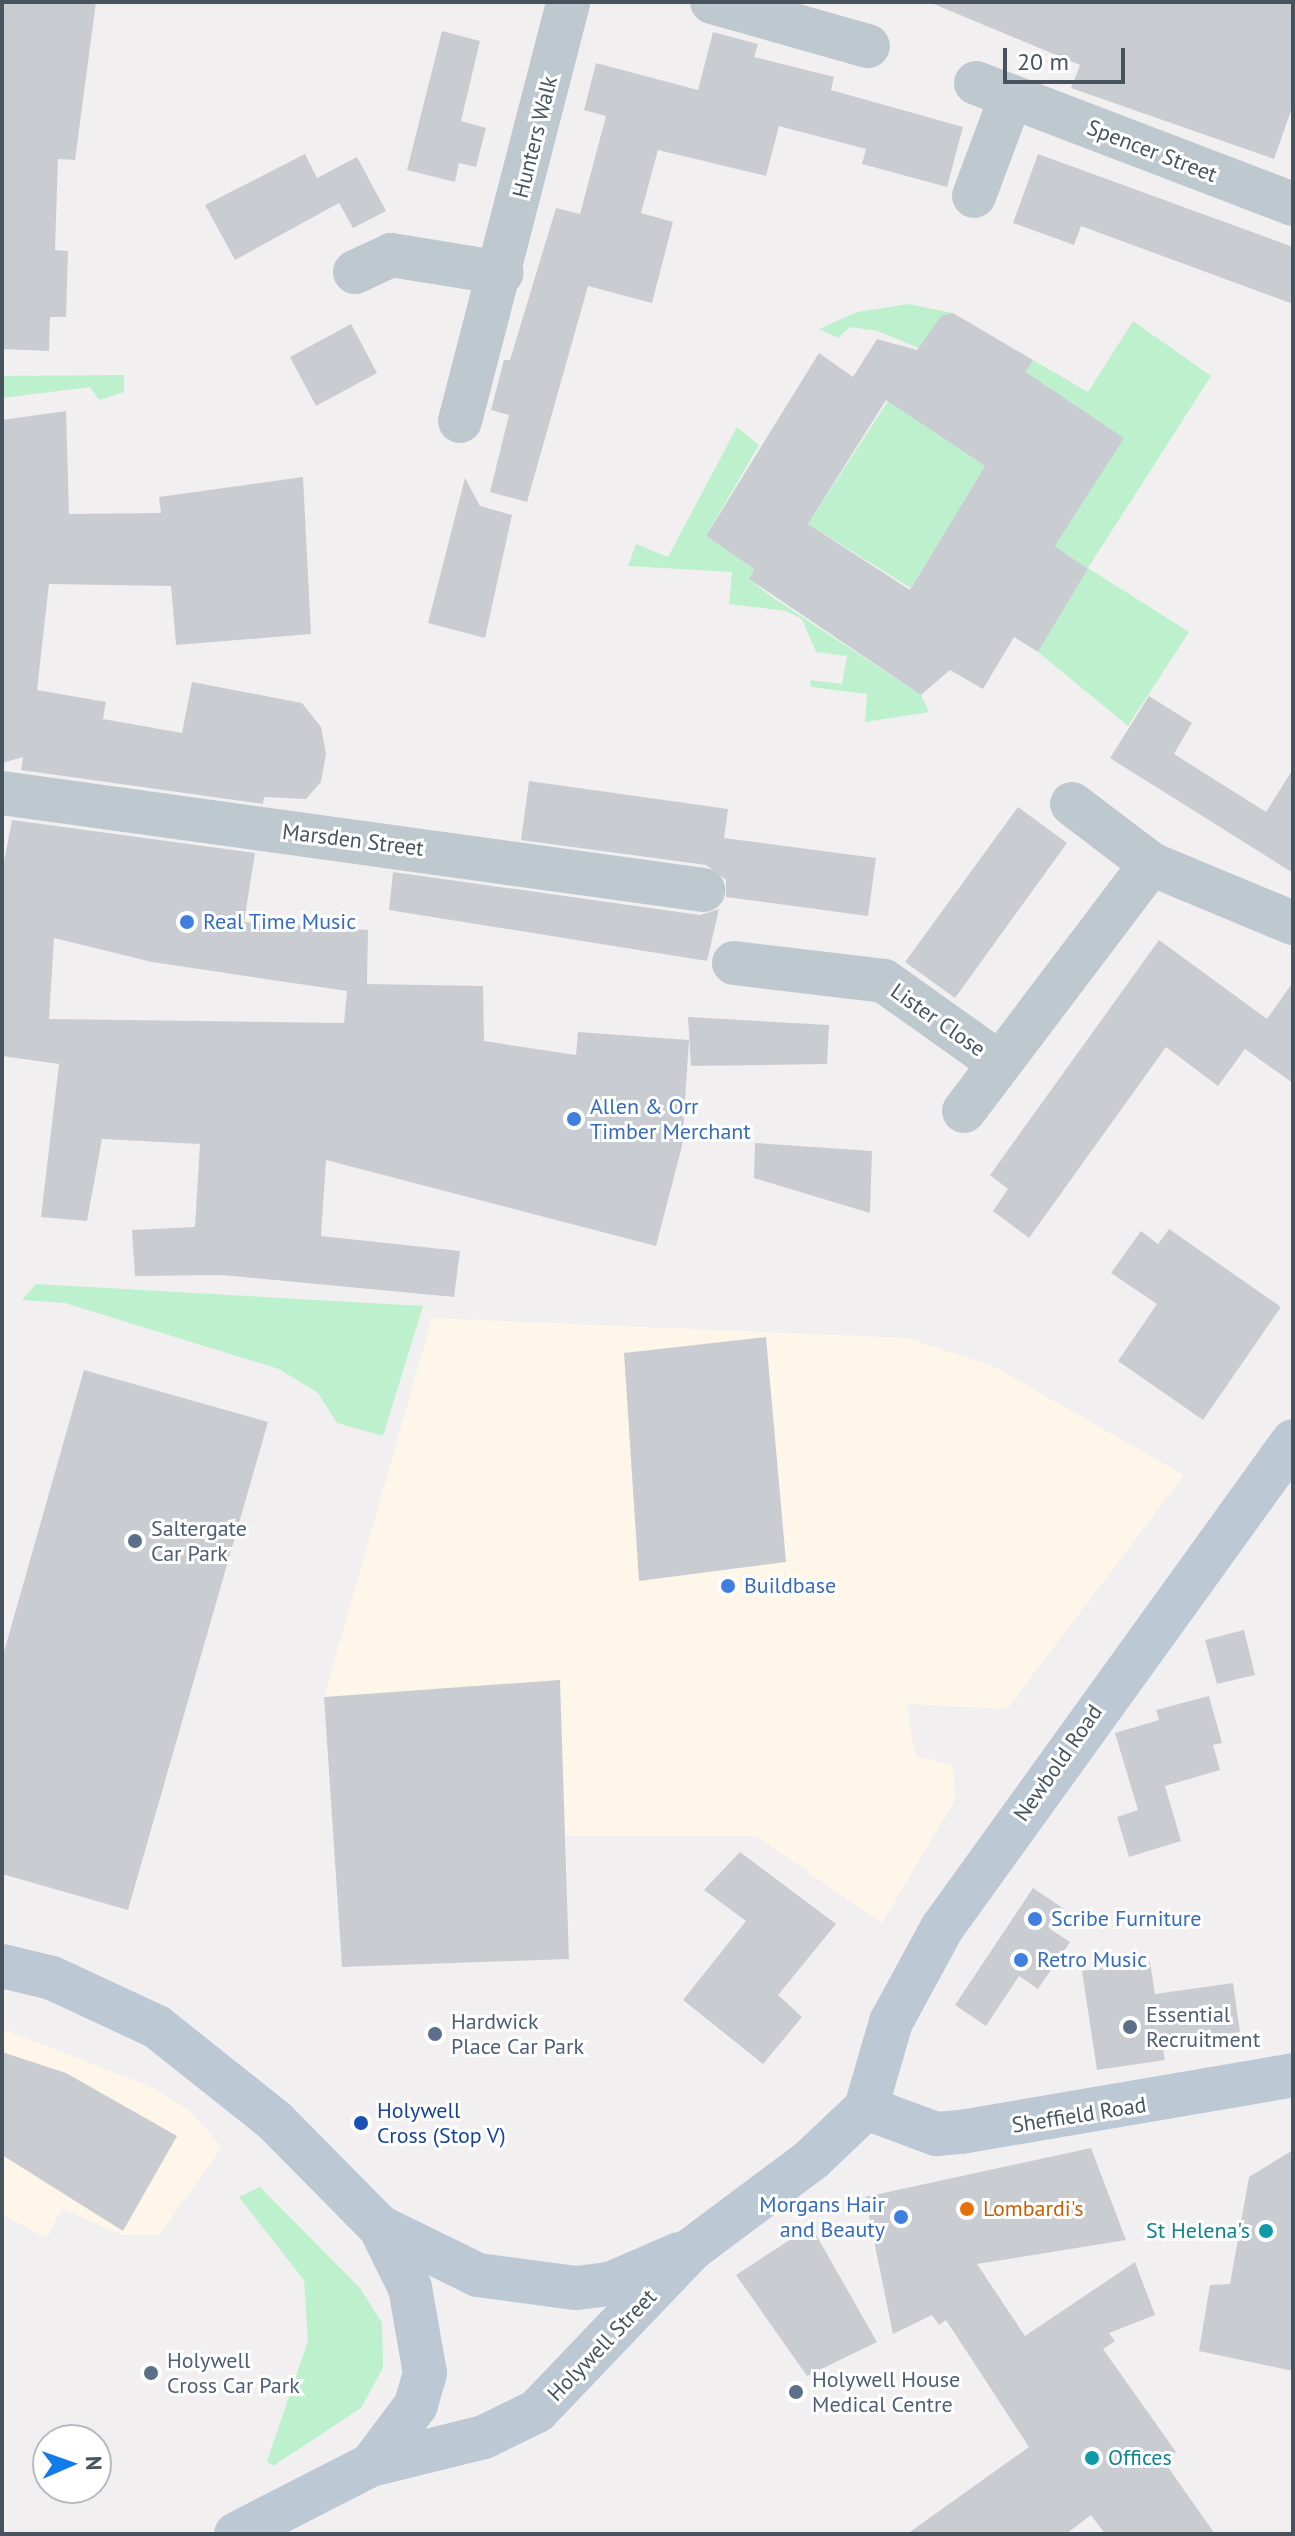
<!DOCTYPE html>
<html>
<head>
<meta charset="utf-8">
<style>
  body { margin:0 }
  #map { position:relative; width:1295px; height:2536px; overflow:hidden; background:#f2eff0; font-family:"PT Sans",sans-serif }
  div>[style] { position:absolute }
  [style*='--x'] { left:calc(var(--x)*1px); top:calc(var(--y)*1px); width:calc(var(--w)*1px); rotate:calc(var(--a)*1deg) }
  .commercial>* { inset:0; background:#fdf6e9 }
  .green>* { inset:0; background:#bdf1ce }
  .building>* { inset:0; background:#c9cdd2 }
  .street>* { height:44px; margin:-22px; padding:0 22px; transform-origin:22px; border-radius:22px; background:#bdc8cf }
  .secondary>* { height:44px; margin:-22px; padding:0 22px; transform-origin:22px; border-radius:22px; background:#bcc9d4 }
  .dots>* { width:22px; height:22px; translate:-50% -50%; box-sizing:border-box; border:4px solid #fff; border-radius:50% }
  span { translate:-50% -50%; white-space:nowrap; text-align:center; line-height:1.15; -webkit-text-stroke:6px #fff; paint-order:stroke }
  .street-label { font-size:22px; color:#47545e }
  .shop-label { font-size:22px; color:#366cbe }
  .left { translate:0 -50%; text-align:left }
  .right { translate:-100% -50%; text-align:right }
  .service-label { font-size:22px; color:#4e5e75 }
  .transit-label { font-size:22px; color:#164399 }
  .food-label { font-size:22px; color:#c56008 }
  .culture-label { font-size:22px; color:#0d838f }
  .frame { position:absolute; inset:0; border:4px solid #47545e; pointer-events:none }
  .north { position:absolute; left:32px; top:2424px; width:80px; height:80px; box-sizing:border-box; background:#fff; border:2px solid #b5bbbf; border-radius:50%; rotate:88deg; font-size:22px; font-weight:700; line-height:32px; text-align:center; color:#47545e }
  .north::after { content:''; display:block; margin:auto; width:28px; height:36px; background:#127ae9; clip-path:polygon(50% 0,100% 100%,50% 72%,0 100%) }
  .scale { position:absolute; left:1003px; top:48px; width:122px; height:36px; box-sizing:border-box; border:4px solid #47545e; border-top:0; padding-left:10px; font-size:24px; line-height:28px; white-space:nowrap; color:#47545e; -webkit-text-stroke:6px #fff; paint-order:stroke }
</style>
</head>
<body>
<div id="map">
  <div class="commercial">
    <i style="clip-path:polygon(432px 1318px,907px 1338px,993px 1366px,1184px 1475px,1007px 1709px,907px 1704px,915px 1756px,953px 1766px,955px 1800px,882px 1923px,756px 1836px,566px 1836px,569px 1959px,342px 1967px,324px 1697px)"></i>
    <i style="clip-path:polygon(2px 2029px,147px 2085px,189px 2110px,222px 2147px,159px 2235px,122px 2235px,62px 2209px,46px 2238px,2px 2214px)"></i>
  </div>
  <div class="green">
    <i style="clip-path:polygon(908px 304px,953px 313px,919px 348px,877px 331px,850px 327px,838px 338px,819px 329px,857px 312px)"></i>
    <i style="clip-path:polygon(1133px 321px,1211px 376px,1088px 568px,1189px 632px,1128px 726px,1038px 652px,1088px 569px,1055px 546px,1123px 438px,1026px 372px,1033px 360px,1088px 392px)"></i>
    <i style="clip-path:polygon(124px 375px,124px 392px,99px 400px,90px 387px,2px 398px,2px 376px)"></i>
    <i style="clip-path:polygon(888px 401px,985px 466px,911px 588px,808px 524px)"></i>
    <i style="clip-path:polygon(737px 427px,759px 445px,706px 536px,754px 569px,749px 579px,772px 597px,921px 695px,929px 712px,865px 722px,867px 694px,811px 687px,810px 680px,842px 684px,847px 656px,816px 652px,802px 619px,786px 611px,729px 604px,732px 572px,628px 566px,636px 544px,668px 557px)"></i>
    <i style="clip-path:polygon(36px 1284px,423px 1306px,383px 1436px,337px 1423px,318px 1393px,279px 1369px,65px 1303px,22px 1300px)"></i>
    <i style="clip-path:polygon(260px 2187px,360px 2288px,382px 2323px,383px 2368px,361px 2408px,273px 2466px,267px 2461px,308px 2341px,304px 2280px,239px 2197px)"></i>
  </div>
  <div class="building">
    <i style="clip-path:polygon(2px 2px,96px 2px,75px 160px,58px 159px,55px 250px,68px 251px,66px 317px,50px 317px,49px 351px,2px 349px)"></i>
    <i style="clip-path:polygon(929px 2px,1293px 2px,1293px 105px,1274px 159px,1071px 88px,1080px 65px)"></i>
    <i style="clip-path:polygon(442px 31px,480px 41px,461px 121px,486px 128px,476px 167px,459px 163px,455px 182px,407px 170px)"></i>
    <i style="clip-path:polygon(713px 32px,758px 44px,754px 57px,834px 77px,831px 90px,963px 127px,947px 187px,862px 164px,866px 149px,779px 126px,766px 176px,658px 150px,641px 213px,673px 222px,652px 303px,588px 286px,527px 502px,490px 492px,509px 415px,491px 410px,504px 360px,510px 360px,556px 208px,580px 214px,606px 116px,584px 110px,596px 63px,698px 90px)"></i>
    <i style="clip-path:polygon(305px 154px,317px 178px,357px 157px,386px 211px,353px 228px,339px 203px,235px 260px,205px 205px)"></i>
    <i style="clip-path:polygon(1038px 154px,1293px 247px,1293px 304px,1081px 226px,1074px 245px,1013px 223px)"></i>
    <i style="clip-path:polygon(evenodd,953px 313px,1033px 360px,1026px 372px,1124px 438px,1055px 546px,1088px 569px,1038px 652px,1014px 637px,983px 689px,950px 670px,921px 695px,749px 579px,754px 569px,706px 536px,819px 353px,853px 377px,877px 339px,917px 350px,941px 316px,953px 313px,886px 400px,985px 466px,910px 590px,808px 524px,886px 400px)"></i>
    <i style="clip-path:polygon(351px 324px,377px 373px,316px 406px,290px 357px)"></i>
    <i style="clip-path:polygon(66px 411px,69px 514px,161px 513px,159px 497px,303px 477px,311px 634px,176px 645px,171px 586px,49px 584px,37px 690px,106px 702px,103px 719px,182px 733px,192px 682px,302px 703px,321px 727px,326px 754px,321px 782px,306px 799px,264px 797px,263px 804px,21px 770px,23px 757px,2px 763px,2px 420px)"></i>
    <i style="clip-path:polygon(465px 478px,480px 506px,512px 515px,485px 638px,428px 623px)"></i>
    <i style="clip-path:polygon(1149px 696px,1192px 723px,1174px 754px,1266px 812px,1293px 769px,1293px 873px,1110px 758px)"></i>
    <i style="clip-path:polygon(529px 781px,728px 809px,724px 838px,876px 858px,868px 916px,726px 897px,726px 880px,706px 865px,521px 840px)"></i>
    <i style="clip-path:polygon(1018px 807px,1067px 843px,955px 998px,905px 962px)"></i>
    <i style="clip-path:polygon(evenodd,12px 820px,255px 853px,244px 922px,368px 930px,367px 984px,483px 986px,484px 1041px,576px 1055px,578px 1032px,689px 1040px,682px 1146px,656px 1246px,326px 1160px,321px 1236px,460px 1251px,454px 1297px,222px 1275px,135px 1276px,132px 1230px,195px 1227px,200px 1144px,102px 1139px,87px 1221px,41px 1217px,59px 1064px,2px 1056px,2px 872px,12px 820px,54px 938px,152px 962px,347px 991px,344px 1023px,49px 1019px,54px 938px)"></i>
    <i style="clip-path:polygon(393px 872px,700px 915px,719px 909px,707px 961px,389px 910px)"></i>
    <i style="clip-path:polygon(1159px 940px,1267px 1019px,1293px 982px,1293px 1083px,1245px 1049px,1218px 1086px,1166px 1047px,1029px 1238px,993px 1211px,1008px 1189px,990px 1175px)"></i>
    <i style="clip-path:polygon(688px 1017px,829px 1025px,827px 1064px,691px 1066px)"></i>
    <i style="clip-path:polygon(755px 1143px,872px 1151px,870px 1213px,754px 1178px)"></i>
    <i style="clip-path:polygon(1169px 1229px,1281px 1307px,1203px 1420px,1118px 1361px,1157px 1304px,1111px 1273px,1141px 1231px,1158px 1244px)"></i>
    <i style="clip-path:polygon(766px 1337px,786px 1562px,639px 1581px,624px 1353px)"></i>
    <i style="clip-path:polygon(84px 1370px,268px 1422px,128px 1910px,2px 1874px,2px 1659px)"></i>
    <i style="clip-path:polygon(1244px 1630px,1255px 1675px,1217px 1684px,1205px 1640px)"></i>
    <i style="clip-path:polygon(560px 1680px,569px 1959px,342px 1967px,324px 1697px)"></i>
    <i style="clip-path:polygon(1209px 1696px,1222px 1743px,1213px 1745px,1220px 1770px,1165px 1786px,1181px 1841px,1129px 1857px,1117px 1817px,1138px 1810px,1115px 1733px,1159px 1720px,1156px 1710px)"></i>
    <i style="clip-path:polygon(740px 1852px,836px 1924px,778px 1995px,802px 2017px,763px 2064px,683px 2000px,746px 1921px,704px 1890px)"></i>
    <i style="clip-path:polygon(1033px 1888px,1064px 1909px,1050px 1929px,1070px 1942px,1038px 1989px,1019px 1976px,986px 2026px,955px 2005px)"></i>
    <i style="clip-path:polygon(1150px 1962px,1155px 1994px,1233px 1983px,1240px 2032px,1162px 2043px,1165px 2060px,1097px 2070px,1082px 1971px)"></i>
    <i style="clip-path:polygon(2px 2052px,66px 2073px,177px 2136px,123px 2231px,2px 2155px)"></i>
    <i style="clip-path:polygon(1091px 2148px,1126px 2240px,977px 2264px,1025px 2336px,1135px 2262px,1155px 2315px,1109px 2333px,1115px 2341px,1103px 2349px,1176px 2452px,1165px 2463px,1215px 2534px,1105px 2534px,1091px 2515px,1066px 2534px,907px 2534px,1029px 2447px,946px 2320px,939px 2325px,932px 2315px,893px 2334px,865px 2197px)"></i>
    <i style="clip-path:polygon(1293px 2150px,1293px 2371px,1199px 2351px,1210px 2285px,1230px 2284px,1249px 2177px)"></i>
    <i style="clip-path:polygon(811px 2226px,877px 2342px,807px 2376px,736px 2275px)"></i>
  </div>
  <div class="street">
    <i style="--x:712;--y:2;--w:162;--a:15.8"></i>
    <i style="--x:976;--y:83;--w:339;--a:20.9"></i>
    <i style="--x:974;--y:196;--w:106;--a:-69.5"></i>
    <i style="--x:355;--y:272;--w:40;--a:-25"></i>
    <i style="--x:391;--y:255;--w:112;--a:9.2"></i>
    <i style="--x:460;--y:421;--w:433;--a:-75.5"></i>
    <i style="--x:2;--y:793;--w:708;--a:7.88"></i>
    <i style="--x:1072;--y:804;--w:99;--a:37.2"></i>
    <i style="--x:1151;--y:864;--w:154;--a:22.6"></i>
    <i style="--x:734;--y:963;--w:151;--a:6.8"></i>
    <i style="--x:884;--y:981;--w:140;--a:35.4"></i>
    <i style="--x:964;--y:1111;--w:310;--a:-52.9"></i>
  </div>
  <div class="secondary">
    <i style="--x:2;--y:1966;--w:51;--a:13.5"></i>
    <i style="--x:52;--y:1978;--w:116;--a:25"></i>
    <i style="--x:157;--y:2027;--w:151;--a:38.5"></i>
    <i style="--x:275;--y:2121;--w:149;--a:45.3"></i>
    <i style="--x:380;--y:2227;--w:68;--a:63.8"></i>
    <i style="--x:410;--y:2288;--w:86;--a:80"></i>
    <i style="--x:425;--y:2373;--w:33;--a:106"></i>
    <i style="--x:416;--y:2405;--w:75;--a:126.9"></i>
    <i style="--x:866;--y:2108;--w:90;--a:-73.8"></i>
    <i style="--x:891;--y:2022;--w:107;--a:-61.5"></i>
    <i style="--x:942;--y:1928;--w:600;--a:-54.22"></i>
    <i style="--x:866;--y:2108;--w:75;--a:20.4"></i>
    <i style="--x:936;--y:2134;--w:25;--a:-5"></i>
    <i style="--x:961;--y:2132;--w:337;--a:-9.7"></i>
    <i style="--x:380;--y:2227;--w:109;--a:26.1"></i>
    <i style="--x:478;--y:2275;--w:99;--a:7.6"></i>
    <i style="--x:576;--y:2288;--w:34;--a:-7"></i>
    <i style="--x:610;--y:2284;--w:75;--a:-23.5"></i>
    <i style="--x:236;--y:2534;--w:152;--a:-27.1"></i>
    <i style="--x:371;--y:2465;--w:116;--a:-13.9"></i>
    <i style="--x:484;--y:2437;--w:59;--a:-26.1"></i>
    <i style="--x:537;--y:2411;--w:224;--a:-46.3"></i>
    <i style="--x:692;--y:2249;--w:149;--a:-36.8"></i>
    <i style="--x:811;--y:2160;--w:76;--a:-43.4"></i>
  </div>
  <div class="dots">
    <i style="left:187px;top:922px;background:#3f7fe0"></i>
    <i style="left:574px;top:1119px;background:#3f7fe0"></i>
    <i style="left:135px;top:1541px;background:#5c6f8a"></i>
    <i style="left:728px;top:1586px;background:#3f7fe0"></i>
    <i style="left:1035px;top:1919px;background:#3f7fe0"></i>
    <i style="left:1021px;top:1960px;background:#3f7fe0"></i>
    <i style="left:1130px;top:2027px;background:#5c6f8a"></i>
    <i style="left:435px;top:2034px;background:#5c6f8a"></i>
    <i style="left:361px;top:2123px;background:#1a4fb4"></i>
    <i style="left:967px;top:2209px;background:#e8710a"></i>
    <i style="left:901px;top:2217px;background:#3f7fe0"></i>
    <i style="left:1266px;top:2231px;background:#0f9aa8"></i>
    <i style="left:151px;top:2373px;background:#5c6f8a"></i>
    <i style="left:796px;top:2392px;background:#5c6f8a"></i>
    <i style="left:1092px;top:2458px;background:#0f9aa8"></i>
  </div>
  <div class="street-label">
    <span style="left:535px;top:137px;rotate:-76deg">Hunters Walk</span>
    <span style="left:1152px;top:151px;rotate:21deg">Spencer Street</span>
    <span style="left:353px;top:840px;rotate:7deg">Marsden Street</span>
    <span style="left:938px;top:1020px;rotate:35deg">Lister Close</span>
    <span style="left:1058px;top:1763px;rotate:-55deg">Newbold Road</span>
    <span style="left:1079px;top:2115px;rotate:-9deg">Sheffield Road</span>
    <span style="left:602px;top:2345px;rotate:-46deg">Holywell Street</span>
  </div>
  <div class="shop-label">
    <span class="left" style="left:203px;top:922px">Real Time Music</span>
    <span class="left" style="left:590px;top:1119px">Allen &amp; Orr<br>Timber Merchant</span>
    <span class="left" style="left:744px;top:1586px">Buildbase</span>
    <span class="left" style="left:1051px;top:1919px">Scribe Furniture</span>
    <span class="left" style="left:1037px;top:1960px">Retro Music</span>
    <span class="right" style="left:885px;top:2217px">Morgans Hair<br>and Beauty</span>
  </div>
  <div class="service-label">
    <span class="left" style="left:151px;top:1541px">Saltergate<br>Car Park</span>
    <span class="left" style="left:1146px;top:2027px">Essential<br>Recruitment</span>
    <span class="left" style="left:451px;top:2034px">Hardwick<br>Place Car Park</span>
    <span class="left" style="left:167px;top:2373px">Holywell<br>Cross Car Park</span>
    <span class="left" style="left:812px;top:2392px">Holywell House<br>Medical Centre</span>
  </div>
  <div class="transit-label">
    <span class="left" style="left:377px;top:2123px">Holywell<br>Cross (Stop V)</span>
  </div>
  <div class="food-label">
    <span class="left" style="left:983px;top:2209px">Lombardi's</span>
  </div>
  <div class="culture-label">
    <span class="right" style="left:1250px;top:2231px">St Helena's</span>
    <span class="left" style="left:1108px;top:2458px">Offices</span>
  </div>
  <div class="frame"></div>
  <div class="north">N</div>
  <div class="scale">20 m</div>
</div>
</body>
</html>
